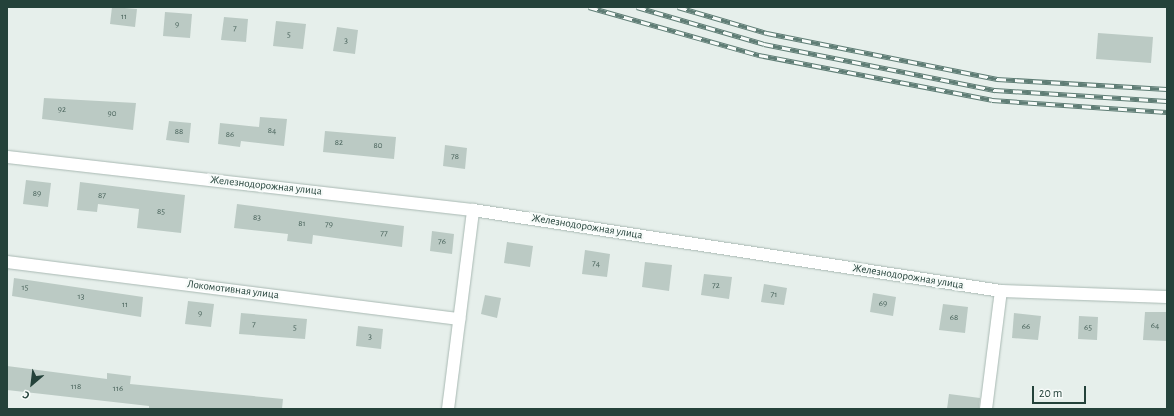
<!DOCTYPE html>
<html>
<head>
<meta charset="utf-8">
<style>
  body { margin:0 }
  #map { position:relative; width:1174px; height:416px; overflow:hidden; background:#e6efeb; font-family:"Alegreya Sans",sans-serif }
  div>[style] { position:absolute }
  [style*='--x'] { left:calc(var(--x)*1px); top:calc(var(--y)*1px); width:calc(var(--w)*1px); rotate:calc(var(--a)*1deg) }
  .building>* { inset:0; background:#bbcac4 }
  .roads { filter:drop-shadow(0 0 1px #a8b8b2) drop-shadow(0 0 1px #a8b8b2) }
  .minor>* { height:12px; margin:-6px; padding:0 6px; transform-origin:6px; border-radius:6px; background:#fff }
  .rail>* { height:4.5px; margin-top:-2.25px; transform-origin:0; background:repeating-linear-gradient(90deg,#f7fbf9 0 9px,#5f7d75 0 18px); box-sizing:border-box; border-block:1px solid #5f7d75 }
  span { translate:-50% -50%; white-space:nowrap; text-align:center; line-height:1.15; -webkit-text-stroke:4px #f7fbf9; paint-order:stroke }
  .number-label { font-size:9px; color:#4a645c }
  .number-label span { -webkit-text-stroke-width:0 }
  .street-label { font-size:11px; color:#24423a }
  .frame { position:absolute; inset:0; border:8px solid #24423a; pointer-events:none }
  .north { position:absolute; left:12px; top:364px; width:40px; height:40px; -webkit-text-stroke:3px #f7fbf9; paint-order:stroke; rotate:208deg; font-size:11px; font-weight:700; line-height:16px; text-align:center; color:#24423a }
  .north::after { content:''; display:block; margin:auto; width:14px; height:18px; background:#24423a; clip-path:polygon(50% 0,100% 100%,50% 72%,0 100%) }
  .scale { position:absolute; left:1032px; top:386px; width:54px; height:18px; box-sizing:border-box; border:2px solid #24423a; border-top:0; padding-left:5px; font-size:12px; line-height:14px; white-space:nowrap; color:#24423a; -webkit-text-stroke:3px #f7fbf9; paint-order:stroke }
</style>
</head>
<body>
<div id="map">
  <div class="building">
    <i style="clip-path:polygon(112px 7px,137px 9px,135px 27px,110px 24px)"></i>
    <i style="clip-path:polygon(165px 12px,192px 14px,190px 38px,163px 36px)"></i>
    <i style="clip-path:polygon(224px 17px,248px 19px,246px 42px,221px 40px)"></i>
    <i style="clip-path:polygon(276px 21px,306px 24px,303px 49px,273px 46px)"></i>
    <i style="clip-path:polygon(337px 27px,358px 30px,355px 54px,333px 51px)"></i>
    <i style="clip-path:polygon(1098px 33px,1153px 37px,1151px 63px,1096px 59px)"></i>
    <i style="clip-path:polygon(44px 98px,136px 103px,133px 130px,42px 119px)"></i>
    <i style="clip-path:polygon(260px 117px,287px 119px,284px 146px,241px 141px,240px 147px,218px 144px,220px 123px,259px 127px)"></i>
    <i style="clip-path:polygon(169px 121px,191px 123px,189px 143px,166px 140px)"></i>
    <i style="clip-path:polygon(325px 131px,396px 137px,394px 159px,323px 152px)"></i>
    <i style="clip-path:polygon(445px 145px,467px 148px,465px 169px,443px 166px)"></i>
    <i style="clip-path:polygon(26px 180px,51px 183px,48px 207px,23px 204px)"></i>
    <i style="clip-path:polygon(80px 182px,185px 195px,181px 233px,137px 228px,139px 209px,98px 204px,97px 212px,77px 210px)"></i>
    <i style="clip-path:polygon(237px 204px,404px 226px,402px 247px,313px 235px,312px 244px,287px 241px,288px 234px,234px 228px)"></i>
    <i style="clip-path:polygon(432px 231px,454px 234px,452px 254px,430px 251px)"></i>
    <i style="clip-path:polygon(507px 242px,533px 246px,530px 267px,504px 263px)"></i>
    <i style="clip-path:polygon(585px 250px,610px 254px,607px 277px,582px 274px)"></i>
    <i style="clip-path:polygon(645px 262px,672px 265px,669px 291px,642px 287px)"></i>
    <i style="clip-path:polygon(704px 274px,732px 277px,729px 299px,701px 295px)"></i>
    <i style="clip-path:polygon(14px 278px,143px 297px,141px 317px,12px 296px)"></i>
    <i style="clip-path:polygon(764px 284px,787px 288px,784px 305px,761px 302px)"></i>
    <i style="clip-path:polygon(873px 293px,896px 297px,893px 316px,870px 312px)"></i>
    <i style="clip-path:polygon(485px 295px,501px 298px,497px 318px,481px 314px)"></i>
    <i style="clip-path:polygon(188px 301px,214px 304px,211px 327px,185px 324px)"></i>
    <i style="clip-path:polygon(943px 304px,968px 307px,965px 333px,939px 330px)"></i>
    <i style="clip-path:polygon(1145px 312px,1167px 312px,1167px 341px,1143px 340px)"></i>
    <i style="clip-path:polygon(241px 313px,307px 319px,305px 339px,239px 334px)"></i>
    <i style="clip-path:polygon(1014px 313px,1041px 316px,1038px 340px,1012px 338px)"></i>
    <i style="clip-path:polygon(1079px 316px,1098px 317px,1097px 340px,1078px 339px)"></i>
    <i style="clip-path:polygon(358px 326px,383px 329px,381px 349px,356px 346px)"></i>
    <i style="clip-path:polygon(7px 366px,107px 379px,107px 373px,131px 376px,130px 384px,283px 399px,282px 409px,149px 409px,149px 406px,7px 390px)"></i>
    <i style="clip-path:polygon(949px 394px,980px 398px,979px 409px,947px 409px)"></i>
  </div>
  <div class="roads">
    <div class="minor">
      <i style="--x:7;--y:157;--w:469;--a:6.5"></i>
      <i style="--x:473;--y:210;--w:534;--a:8.72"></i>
      <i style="--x:1001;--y:291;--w:166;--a:2.1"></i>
      <i style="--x:7;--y:262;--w:456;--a:7.2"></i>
      <i style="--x:448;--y:409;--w:201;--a:-82.8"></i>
      <i style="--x:986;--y:409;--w:119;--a:-82.8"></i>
    </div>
  </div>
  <div class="rail">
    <i style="--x:589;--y:7;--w:177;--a:15.8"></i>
    <i style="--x:759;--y:55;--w:237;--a:10.9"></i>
    <i style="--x:992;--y:100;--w:175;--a:3.9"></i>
    <i style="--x:637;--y:7;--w:132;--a:16.2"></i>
    <i style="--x:764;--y:44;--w:236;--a:11.3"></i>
    <i style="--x:995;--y:90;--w:172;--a:3.7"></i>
    <i style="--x:678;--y:7;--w:93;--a:16.3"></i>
    <i style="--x:767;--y:33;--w:235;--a:11.3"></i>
    <i style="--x:997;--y:79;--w:170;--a:3.4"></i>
  </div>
  <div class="number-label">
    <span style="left:124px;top:17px">11</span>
    <span style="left:177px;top:25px">9</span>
    <span style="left:235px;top:29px">7</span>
    <span style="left:289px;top:35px">5</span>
    <span style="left:346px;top:41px">3</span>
    <span style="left:62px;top:110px">92</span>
    <span style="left:112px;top:114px">90</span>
    <span style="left:272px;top:131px">84</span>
    <span style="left:179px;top:132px">88</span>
    <span style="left:230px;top:135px">86</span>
    <span style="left:339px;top:143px">82</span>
    <span style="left:378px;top:146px">80</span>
    <span style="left:455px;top:157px">78</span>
    <span style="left:37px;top:194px">89</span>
    <span style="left:102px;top:196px">87</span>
    <span style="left:161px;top:212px">85</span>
    <span style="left:257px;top:218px">83</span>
    <span style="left:302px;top:224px">81</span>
    <span style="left:329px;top:225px">79</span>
    <span style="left:384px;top:234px">77</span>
    <span style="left:442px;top:242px">76</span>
    <span style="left:596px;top:264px">74</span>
    <span style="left:716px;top:286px">72</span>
    <span style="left:25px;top:288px">15</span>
    <span style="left:774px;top:295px">71</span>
    <span style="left:81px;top:297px">13</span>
    <span style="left:883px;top:304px">69</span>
    <span style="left:125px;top:305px">11</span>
    <span style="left:200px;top:314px">9</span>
    <span style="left:954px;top:318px">68</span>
    <span style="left:254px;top:325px">7</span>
    <span style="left:1155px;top:326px">64</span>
    <span style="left:1026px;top:327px">66</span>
    <span style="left:295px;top:328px">5</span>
    <span style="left:1088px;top:328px">65</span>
    <span style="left:370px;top:337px">3</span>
    <span style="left:76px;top:387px">118</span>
    <span style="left:118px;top:389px">116</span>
  </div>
  <div class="street-label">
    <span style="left:266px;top:186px;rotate:6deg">Железнодорожная улица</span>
    <span style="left:587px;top:227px;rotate:9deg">Железнодорожная улица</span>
    <span style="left:908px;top:277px;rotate:9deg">Железнодорожная улица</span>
    <span style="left:233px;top:290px;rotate:7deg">Локомотивная улица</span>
  </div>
  <div class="frame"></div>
  <div class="north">С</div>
  <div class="scale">20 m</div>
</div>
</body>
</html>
